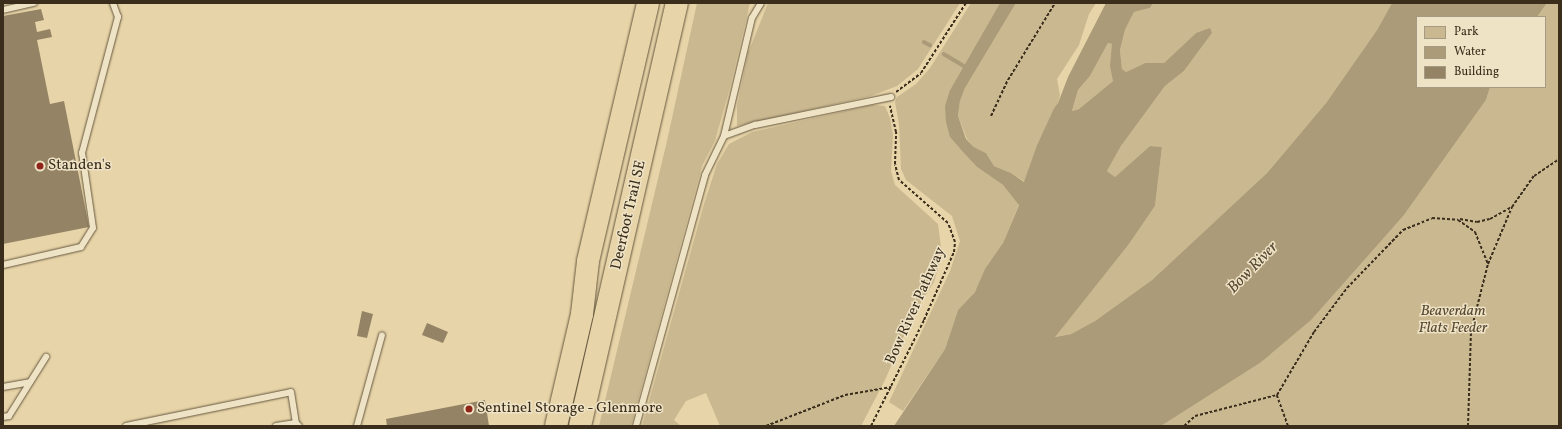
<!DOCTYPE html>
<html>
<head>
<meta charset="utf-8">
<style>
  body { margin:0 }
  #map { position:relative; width:1562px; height:429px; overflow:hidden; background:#e7d4a8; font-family:Vollkorn,serif }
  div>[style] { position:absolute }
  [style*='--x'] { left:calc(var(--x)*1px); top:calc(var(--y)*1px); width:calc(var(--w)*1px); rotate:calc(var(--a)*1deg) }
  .green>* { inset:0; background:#cab890 }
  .water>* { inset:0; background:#ac9b78 }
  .stream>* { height:3.5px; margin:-1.75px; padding:0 1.75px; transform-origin:1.75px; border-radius:1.75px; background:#ac9b78 }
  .building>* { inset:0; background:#948465 }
  .path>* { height:2px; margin-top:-1px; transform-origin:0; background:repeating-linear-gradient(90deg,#3a2d1c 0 3px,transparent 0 5px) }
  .roads { filter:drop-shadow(0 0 1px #65573f) drop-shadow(0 0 1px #65573f) }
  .service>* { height:6px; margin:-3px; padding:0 3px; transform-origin:3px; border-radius:3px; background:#efe3c6 }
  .motorway>* { height:22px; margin:-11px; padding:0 11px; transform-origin:11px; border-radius:11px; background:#e7d4a8 }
  .dots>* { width:11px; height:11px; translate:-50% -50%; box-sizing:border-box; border:2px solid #efe3c6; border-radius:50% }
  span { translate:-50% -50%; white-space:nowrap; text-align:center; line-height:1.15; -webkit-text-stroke:3px #efe3c6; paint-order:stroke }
  .poi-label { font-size:15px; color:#3a2d1c }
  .left { translate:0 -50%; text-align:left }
  .street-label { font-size:15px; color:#3a2d1c }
  .park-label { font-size:15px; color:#574933; font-style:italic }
  .water-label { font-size:16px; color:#564833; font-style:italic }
  .frame { position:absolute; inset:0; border:4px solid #3a2d1c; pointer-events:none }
  .legend { position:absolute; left:1416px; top:16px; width:130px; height:72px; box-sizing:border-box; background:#efe3c6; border:1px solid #a79a82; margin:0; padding:5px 7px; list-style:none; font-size:12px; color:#3a2d1c }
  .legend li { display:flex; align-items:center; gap:8px; height:20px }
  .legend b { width:20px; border:1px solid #a79a82 }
</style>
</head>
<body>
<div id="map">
  <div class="green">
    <i style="clip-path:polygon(697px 3px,750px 3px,729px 91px,715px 141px,702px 166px,631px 426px,599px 426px,667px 141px)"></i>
    <i style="clip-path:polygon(768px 3px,960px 3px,918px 69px,897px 86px,871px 96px,737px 126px,737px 106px,748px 53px)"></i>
    <i style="clip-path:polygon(971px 3px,1000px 3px,950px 90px,950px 137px,977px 167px,1003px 185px,1019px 204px,1003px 243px,975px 292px,958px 310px,945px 349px,903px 411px,889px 402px,950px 271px,960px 241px,952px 216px,906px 180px,901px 169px,899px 124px,895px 102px,897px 97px,916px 84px,930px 68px)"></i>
    <i style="clip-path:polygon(1016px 3px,1096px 3px,1089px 14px,1079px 45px,1057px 79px,1060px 95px,1058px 103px,1054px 108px,1037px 145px,1025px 182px,1011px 173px,994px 166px,986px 153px,974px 147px,967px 139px,958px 116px,960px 101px,965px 88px)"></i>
    <i style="clip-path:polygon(1153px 3px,1392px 3px,1377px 30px,1326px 103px,1267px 173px,1152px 280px,1095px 321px,1071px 334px,1054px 337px,1129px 244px,1155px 206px,1162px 147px,1150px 146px,1115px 177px,1107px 171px,1121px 146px,1165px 86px,1184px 71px,1212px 33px,1196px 33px,1164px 63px,1145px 63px,1126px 72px,1122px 69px,1120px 50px,1125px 30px,1134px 12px,1150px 8px)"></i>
    <i style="clip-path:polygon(1547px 3px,1559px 3px,1559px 426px,1161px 426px,1260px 363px,1333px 293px,1404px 215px,1486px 100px,1490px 87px,1545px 87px,1545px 17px,1537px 17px)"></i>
    <i style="clip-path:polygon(1108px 43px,1112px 44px,1113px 81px,1079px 109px,1072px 111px,1078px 90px,1090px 76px)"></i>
    <i style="clip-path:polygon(872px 105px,885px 106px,890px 118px,893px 135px,891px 171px,895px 185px,938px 224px,942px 255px,934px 282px,913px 315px,885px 380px,861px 426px,720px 426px,706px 393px,686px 401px,674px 420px,681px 426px,642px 426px,704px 204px,717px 164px,729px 144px,752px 132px)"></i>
  </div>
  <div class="water">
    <i style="clip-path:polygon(evenodd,1000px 3px,1016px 3px,965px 88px,960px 101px,958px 116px,966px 139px,974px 147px,986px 153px,994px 166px,1011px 173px,1024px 182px,1037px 145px,1054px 108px,1058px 103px,1068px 77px,1106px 3px,1153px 3px,1150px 8px,1134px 12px,1125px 30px,1120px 50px,1122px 69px,1126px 72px,1145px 63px,1164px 63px,1196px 33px,1210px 28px,1212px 33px,1184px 71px,1165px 86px,1121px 146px,1107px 171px,1115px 177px,1150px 146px,1162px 147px,1155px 206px,1129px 244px,1055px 337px,1071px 334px,1095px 321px,1152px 280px,1267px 173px,1326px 103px,1377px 30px,1392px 3px,1547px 3px,1537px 17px,1417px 17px,1417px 87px,1490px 87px,1486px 100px,1404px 215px,1311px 320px,1260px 363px,1161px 426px,894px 426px,945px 349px,958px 310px,975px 292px,985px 269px,1003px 243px,1019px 205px,1003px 185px,977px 167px,963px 152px,950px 137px,946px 122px,945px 106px,950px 90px,1000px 3px,1108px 43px,1112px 44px,1110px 66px,1113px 81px,1079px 109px,1072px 111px,1078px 90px,1090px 76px,1108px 43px)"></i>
  </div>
  <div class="stream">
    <i style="--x:924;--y:42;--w:7;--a:27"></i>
    <i style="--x:944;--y:54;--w:23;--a:31"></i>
  </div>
  <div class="building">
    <i style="clip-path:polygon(41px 9px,44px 20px,35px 22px,37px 32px,50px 29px,52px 37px,37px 40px,50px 104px,64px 101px,89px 227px,3px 244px,3px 16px)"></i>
    <i style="clip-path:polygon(362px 311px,373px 314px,367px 338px,357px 336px)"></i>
    <i style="clip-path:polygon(427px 323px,448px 332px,443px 343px,422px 335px)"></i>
    <i style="clip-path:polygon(485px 400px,489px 426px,387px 426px,386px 419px)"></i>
  </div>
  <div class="path">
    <i style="--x:896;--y:92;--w:31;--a:-37"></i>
    <i style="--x:921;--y:73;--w:83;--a:-57.3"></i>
    <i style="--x:991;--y:116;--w:40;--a:-65"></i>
    <i style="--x:1008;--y:80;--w:90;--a:-58.6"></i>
    <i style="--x:1460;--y:219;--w:17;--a:10"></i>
    <i style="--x:1477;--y:222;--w:13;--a:-13"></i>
    <i style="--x:1490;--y:219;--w:25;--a:-29"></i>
    <i style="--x:766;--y:426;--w:85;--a:-21.4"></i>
    <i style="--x:845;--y:395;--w:47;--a:-9.9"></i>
    <i style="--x:871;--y:426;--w:119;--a:-63.4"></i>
    <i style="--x:924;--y:320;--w:74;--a:-66.2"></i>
    <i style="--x:954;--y:252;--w:10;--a:-84"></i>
    <i style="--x:955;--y:242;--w:20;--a:-110"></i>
    <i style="--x:948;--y:223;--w:65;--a:-138.7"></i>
    <i style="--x:899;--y:180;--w:16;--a:-104"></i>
    <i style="--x:895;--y:164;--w:32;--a:-88"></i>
    <i style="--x:896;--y:132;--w:27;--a:-103"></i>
    <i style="--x:1184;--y:426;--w:15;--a:-42"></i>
    <i style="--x:1195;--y:416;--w:85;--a:-14.4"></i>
    <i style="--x:1288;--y:426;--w:33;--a:-110"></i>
    <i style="--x:1277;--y:395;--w:73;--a:-59.6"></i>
    <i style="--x:1314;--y:332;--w:55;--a:-53.1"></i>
    <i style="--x:1347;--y:288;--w:81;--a:-46"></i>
    <i style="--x:1403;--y:230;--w:31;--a:-22"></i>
    <i style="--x:1432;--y:218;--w:26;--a:4"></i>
    <i style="--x:1458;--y:220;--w:21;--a:35"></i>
    <i style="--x:1475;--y:232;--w:35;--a:68"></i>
    <i style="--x:1468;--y:426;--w:95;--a:-88.2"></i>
    <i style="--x:1471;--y:331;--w:69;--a:-75.8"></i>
    <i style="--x:1488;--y:264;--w:62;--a:-67.2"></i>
    <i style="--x:1512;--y:207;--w:38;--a:-55"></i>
    <i style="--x:1534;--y:176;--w:30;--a:-34"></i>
  </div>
  <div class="roads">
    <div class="service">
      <i style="--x:3;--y:10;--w:32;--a:-13"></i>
      <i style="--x:724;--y:136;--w:33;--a:-20"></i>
      <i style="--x:755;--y:125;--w:139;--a:-11.6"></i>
      <i style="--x:3;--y:265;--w:80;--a:-13"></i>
      <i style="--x:81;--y:247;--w:22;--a:-58"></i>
      <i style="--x:93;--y:228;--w:76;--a:-98.3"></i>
      <i style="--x:82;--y:153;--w:141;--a:-75.2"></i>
      <i style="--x:118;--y:17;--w:15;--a:-110"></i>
      <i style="--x:3;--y:387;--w:27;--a:-10"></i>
      <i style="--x:3;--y:417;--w:6;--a:-9"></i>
      <i style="--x:9;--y:416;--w:70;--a:-57.9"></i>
      <i style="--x:126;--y:426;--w:168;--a:-11.6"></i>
      <i style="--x:291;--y:392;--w:31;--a:81"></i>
      <i style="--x:296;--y:423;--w:4;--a:45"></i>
      <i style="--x:276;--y:426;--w:20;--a:-9"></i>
      <i style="--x:357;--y:426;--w:94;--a:-74.6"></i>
      <i style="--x:636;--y:426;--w:260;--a:-74.6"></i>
      <i style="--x:705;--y:175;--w:43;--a:-64"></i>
      <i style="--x:724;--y:136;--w:121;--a:-76.7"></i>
      <i style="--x:752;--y:18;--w:17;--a:-59"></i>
    </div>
    <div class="motorway">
      <i style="--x:556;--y:426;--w:115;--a:-76.9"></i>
      <i style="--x:582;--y:314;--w:53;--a:-83.5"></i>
      <i style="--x:588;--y:261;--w:265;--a:-76.9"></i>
      <i style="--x:580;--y:426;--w:434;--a:-77.1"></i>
    </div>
  </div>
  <div class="dots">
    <i style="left:40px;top:166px;background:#8f2418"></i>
    <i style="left:469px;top:409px;background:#8f2418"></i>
  </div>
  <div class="poi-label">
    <span class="left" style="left:48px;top:166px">Standen's</span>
    <span class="left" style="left:477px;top:409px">Sentinel Storage - Glenmore</span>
  </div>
  <div class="street-label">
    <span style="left:629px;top:215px;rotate:-77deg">Deerfoot Trail SE</span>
    <span style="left:916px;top:306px;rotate:-66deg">Bow River Pathway</span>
  </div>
  <div class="park-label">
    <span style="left:1453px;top:320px">Beaverdam<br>Flats Feeder</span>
  </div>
  <div class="water-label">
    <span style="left:1253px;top:268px;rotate:-46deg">Bow River</span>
  </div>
  <div class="frame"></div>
  <ul class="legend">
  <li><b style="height:11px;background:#cab890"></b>Park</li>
  <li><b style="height:11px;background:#ac9b78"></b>Water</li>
  <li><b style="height:11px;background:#948465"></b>Building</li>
  </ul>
</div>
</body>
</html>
